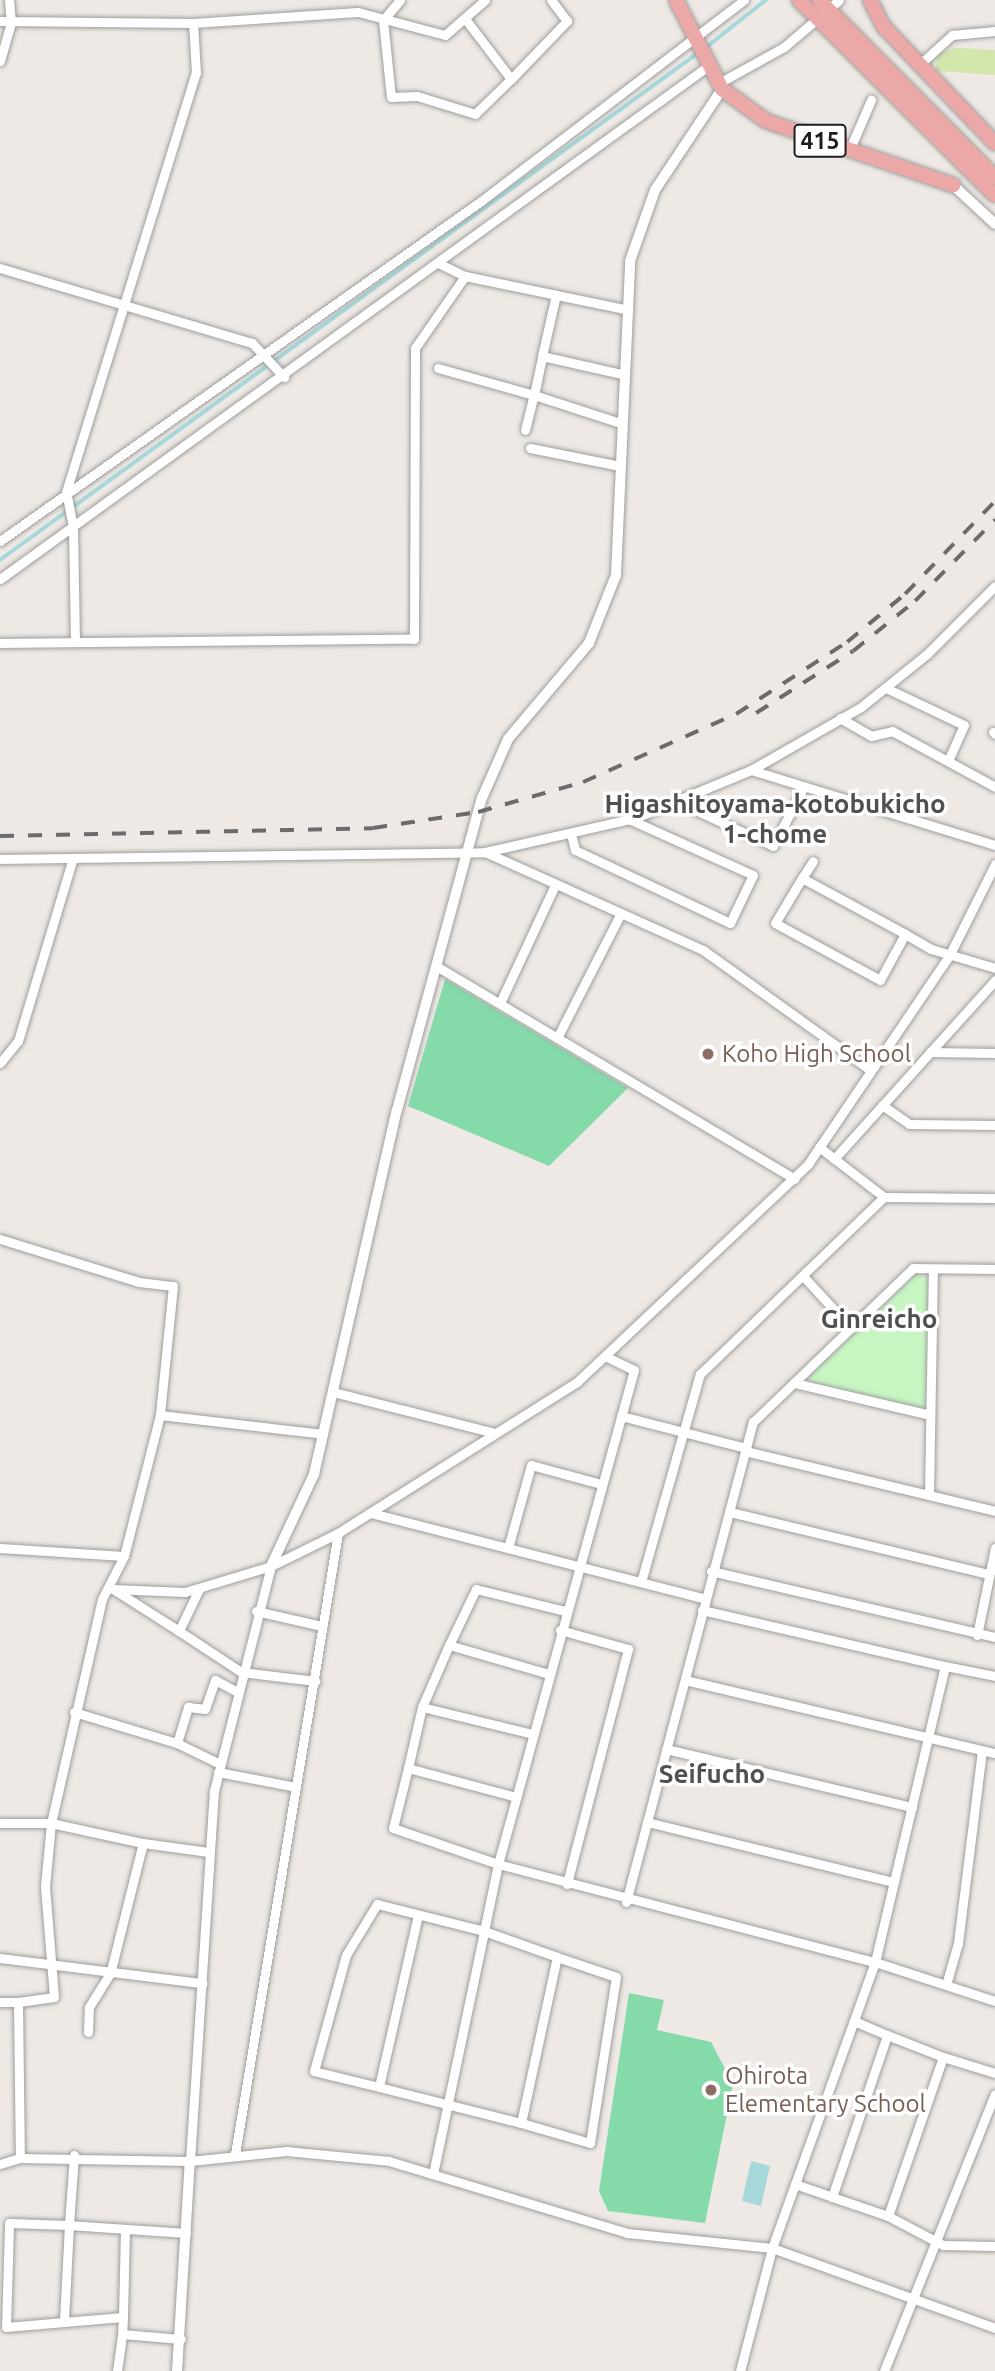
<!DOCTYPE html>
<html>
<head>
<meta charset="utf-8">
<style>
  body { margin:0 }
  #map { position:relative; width:995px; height:2371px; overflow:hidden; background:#eee9e4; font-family:Ubuntu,sans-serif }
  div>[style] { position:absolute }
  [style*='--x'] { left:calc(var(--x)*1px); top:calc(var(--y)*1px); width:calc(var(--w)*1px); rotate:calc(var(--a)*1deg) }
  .grass>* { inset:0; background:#d3e6ac }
  .park>* { inset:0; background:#c7f6c2 }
  .pitch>* { inset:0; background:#85daaa }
  .water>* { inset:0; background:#a6d7da }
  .stream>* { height:3.5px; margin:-1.75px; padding:0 1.75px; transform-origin:1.75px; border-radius:1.75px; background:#a6d7da }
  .roads { filter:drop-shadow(0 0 2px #9e9e9e) drop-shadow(0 0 2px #9e9e9e) }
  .minor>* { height:9px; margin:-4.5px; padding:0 4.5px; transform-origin:4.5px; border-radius:4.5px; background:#fff }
  .tertiary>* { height:10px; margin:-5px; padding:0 5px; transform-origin:5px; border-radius:5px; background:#fff }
  .trunk>* { height:14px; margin:-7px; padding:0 7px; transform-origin:7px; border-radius:7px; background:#eca8a6 }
  .rail>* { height:3.5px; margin-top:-1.75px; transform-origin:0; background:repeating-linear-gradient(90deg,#6b6b6b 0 14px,transparent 0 28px) }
  .dots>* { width:19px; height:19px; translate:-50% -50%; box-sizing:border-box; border:4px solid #fff; border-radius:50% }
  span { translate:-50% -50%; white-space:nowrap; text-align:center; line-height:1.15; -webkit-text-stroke:7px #fff; paint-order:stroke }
  .shield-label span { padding:2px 5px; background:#fff; border:2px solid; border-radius:5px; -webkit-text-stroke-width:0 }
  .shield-label { font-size:23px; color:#1d1d1d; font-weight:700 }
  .education-label { font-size:24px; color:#785e54 }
  .left { translate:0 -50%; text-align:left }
  .neighbourhood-label { font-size:26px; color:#505050; font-weight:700 }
</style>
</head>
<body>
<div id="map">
  <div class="grass">
    <i style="clip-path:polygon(956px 48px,995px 50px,995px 75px,936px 71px,937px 53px)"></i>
  </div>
  <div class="park">
    <i style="clip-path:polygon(917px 1273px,930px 1281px,927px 1410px,812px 1384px,810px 1376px)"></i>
  </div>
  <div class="pitch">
    <i style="clip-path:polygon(445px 979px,628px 1088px,549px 1166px,408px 1106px)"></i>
    <i style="clip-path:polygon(629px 1993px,664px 2000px,657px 2030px,711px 2042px,733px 2084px,705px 2223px,608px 2211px,599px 2191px)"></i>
  </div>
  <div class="water">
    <i style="clip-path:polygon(751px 2161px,770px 2166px,761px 2206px,742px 2201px)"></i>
  </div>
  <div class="stream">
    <i style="--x:704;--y:49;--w:79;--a:-38.3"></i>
    <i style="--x:0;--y:560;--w:863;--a:-35.99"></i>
  </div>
  <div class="roads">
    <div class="minor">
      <i style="--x:400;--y:0;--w:26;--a:130"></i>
      <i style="--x:383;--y:20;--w:77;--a:84.1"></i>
      <i style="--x:391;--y:97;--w:26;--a:-2"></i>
      <i style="--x:417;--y:96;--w:61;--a:17.2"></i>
      <i style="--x:475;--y:114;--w:50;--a:-44.2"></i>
      <i style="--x:511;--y:79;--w:74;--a:-127.3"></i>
      <i style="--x:0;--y:21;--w:193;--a:0.6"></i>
      <i style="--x:193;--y:23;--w:165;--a:-3.8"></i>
      <i style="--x:358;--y:12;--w:90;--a:14.8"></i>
      <i style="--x:445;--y:35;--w:53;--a:-41.2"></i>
      <i style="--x:0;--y:61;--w:40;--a:-74"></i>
      <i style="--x:11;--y:23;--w:23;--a:-95"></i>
      <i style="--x:919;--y:65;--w:45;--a:-42.3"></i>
      <i style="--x:952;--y:35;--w:43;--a:-5.3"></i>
      <i style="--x:511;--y:79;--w:81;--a:-46"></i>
      <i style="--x:567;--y:21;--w:26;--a:-127"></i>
      <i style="--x:719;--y:83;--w:74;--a:-29"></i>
      <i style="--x:784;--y:47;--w:72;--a:-40.5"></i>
      <i style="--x:849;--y:151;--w:56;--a:-66.7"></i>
      <i style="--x:440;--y:264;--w:28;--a:26"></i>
      <i style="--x:0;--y:268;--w:263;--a:16.6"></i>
      <i style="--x:252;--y:343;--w:47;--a:46.7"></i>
      <i style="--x:542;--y:356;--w:63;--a:-77.1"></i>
      <i style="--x:438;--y:368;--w:100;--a:15.7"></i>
      <i style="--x:534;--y:395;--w:40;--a:-78"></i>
      <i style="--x:542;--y:356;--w:82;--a:12.7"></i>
      <i style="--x:525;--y:430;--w:36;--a:-76"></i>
      <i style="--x:534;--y:395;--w:90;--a:18"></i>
      <i style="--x:530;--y:448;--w:92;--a:11.3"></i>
      <i style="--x:0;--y:541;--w:589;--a:-35.25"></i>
      <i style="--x:481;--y:201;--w:331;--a:-37.4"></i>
      <i style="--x:0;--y:579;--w:878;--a:-35.92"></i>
      <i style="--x:75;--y:642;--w:115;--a:-91"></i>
      <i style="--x:73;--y:527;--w:36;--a:-101"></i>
      <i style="--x:66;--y:492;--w:439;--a:-72.8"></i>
      <i style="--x:196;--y:73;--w:50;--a:-93.4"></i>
      <i style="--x:0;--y:643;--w:414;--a:-0.6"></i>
      <i style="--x:414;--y:639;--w:291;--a:-89.8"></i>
      <i style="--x:415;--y:348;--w:88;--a:-55.2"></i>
      <i style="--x:465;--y:276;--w:162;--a:11.7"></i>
      <i style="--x:886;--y:688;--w:86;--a:25.4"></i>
      <i style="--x:964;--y:725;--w:36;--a:114"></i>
      <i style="--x:840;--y:718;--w:36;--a:30"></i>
      <i style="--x:871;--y:736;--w:22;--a:-13"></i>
      <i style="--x:892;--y:731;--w:117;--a:28.5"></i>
      <i style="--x:993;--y:732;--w:3;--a:45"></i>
      <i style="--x:751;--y:770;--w:255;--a:17.1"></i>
      <i style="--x:680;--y:803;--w:102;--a:24.8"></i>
      <i style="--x:773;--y:846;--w:63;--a:-62.6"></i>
      <i style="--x:571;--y:834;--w:16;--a:76"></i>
      <i style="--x:575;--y:850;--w:171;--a:25.2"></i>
      <i style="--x:730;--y:923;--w:53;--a:-64.4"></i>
      <i style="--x:753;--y:875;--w:136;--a:-155.7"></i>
      <i style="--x:485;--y:852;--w:154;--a:-12.8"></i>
      <i style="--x:635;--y:818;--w:126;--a:-22.5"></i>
      <i style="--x:751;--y:770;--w:127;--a:-29.8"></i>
      <i style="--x:861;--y:707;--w:85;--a:-38.8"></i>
      <i style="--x:927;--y:654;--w:96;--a:-45"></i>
      <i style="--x:0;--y:859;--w:485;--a:-0.8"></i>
      <i style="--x:485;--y:852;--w:239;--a:24.2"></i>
      <i style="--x:703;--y:950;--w:206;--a:35.7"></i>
      <i style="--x:802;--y:878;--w:20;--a:-57"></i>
      <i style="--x:905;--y:934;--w:52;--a:118.5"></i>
      <i style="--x:880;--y:980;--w:119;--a:-151.5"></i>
      <i style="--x:775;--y:923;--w:52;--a:-59"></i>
      <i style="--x:802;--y:878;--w:117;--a:28.5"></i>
      <i style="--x:905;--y:934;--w:30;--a:30"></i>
      <i style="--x:931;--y:949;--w:67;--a:16.5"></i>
      <i style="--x:436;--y:966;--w:417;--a:30.7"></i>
      <i style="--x:500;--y:1003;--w:130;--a:-65"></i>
      <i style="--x:557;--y:1038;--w:140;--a:-62.9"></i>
      <i style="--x:930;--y:1052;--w:65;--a:0.9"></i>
      <i style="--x:0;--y:1063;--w:28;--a:-51"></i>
      <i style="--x:18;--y:1041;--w:191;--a:-73.3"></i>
      <i style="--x:882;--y:1105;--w:33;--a:35"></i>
      <i style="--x:909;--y:1124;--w:86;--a:0.7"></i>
      <i style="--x:819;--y:1147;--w:82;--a:37.6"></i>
      <i style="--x:884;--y:1197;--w:111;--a:0.5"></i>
      <i style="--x:834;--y:1159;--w:241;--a:-48"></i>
      <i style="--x:0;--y:1239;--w:145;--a:17.2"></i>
      <i style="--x:139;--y:1282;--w:34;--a:7"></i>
      <i style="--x:173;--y:1286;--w:130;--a:95.8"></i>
      <i style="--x:803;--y:1276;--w:71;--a:47.3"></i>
      <i style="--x:607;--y:1357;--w:30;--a:26"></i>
      <i style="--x:634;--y:1370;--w:512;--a:105.39"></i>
      <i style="--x:498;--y:1864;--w:390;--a:14.6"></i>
      <i style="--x:875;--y:1962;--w:126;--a:18"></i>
      <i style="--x:794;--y:1383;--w:140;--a:13.2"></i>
      <i style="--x:333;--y:1392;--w:167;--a:14.2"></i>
      <i style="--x:621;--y:1416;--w:129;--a:14.4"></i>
      <i style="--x:745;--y:1451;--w:257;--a:13.5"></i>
      <i style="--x:929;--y:1494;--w:225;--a:-89"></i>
      <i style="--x:730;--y:1512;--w:266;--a:13.5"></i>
      <i style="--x:371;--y:1513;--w:343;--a:14.4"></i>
      <i style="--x:0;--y:1548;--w:124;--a:3.7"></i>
      <i style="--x:124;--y:1556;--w:48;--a:117.1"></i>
      <i style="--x:102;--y:1599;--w:230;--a:102.8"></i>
      <i style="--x:51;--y:1823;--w:64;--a:95.4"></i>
      <i style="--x:45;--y:1887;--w:110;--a:85.3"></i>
      <i style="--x:54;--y:1997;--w:36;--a:172"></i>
      <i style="--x:18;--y:2002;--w:156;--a:89.3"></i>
      <i style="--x:508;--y:1548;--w:86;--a:-74.5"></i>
      <i style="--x:531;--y:1465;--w:73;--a:15.2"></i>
      <i style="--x:124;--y:1556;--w:146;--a:-75.7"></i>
      <i style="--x:160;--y:1415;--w:164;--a:6.6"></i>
      <i style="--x:711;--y:1571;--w:292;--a:13.1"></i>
      <i style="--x:641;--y:1582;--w:216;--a:-74.2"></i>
      <i style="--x:700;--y:1374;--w:255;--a:-43.9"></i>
      <i style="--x:112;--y:1589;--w:73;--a:2.4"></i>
      <i style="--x:185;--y:1592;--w:90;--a:-16.8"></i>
      <i style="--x:271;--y:1566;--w:75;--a:-26.2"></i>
      <i style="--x:338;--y:1533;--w:283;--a:-32.3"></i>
      <i style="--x:577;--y:1382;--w:318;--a:-43.3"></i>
      <i style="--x:808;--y:1164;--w:254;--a:-55.9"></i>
      <i style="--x:950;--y:954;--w:101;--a:-63.4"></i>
      <i style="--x:113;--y:1589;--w:78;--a:32.5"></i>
      <i style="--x:199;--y:1589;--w:47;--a:115.5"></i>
      <i style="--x:179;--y:1631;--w:74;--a:33.5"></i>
      <i style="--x:241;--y:1672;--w:75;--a:6.9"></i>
      <i style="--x:702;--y:1610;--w:249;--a:13"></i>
      <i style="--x:256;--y:1611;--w:68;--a:12.8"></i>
      <i style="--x:560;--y:1630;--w:71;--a:15.6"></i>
      <i style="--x:628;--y:1649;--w:243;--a:104.6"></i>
      <i style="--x:977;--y:1635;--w:89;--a:-78.3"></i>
      <i style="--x:449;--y:1645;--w:62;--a:-64.3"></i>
      <i style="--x:476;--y:1589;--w:92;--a:13.9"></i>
      <i style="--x:685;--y:1680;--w:318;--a:13.3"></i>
      <i style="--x:422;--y:1707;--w:68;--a:-66.5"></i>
      <i style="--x:449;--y:1645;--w:104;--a:16.2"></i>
      <i style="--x:74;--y:1712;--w:108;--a:16.8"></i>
      <i style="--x:666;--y:1749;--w:253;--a:13.3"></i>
      <i style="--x:220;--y:1764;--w:48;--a:-154"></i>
      <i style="--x:177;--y:1743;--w:38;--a:-73"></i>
      <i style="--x:188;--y:1707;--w:17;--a:7"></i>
      <i style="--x:205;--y:1709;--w:31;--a:-71"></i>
      <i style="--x:215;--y:1680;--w:24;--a:28"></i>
      <i style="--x:408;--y:1768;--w:63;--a:-77.1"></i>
      <i style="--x:422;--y:1707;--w:114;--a:13.7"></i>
      <i style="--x:218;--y:1772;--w:79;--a:10.9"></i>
      <i style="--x:647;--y:1822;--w:254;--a:13.7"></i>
      <i style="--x:0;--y:1823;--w:51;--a:0"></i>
      <i style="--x:51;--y:1823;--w:94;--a:12.3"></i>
      <i style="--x:626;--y:1902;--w:497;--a:-75.2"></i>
      <i style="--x:753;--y:1422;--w:222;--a:-43.9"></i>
      <i style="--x:913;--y:1268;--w:82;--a:0.7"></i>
      <i style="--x:418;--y:1915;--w:176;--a:102.8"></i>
      <i style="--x:379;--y:2087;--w:67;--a:-166.2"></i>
      <i style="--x:314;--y:2071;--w:120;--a:-74.6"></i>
      <i style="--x:346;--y:1955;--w:60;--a:-58.7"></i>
      <i style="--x:377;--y:1904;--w:110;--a:14.2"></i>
      <i style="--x:484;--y:1931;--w:68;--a:-78.2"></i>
      <i style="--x:498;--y:1864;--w:111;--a:-161.1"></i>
      <i style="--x:393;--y:1828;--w:62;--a:-76"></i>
      <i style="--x:408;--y:1768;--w:112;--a:15"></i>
      <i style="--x:0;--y:1958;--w:204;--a:7.1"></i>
      <i style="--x:946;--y:1985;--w:44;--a:-74.1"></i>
      <i style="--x:958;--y:1943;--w:194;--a:-82.9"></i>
      <i style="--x:0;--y:2002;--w:18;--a:0"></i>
      <i style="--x:854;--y:2021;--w:36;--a:23"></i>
      <i style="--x:88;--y:2032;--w:25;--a:-88"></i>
      <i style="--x:89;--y:2007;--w:39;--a:-58"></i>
      <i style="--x:110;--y:1974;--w:135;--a:-75.9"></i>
      <i style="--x:143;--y:1843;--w:66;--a:7.9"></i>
      <i style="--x:995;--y:2073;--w:54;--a:-162.9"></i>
      <i style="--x:943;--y:2057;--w:168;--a:109.1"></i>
      <i style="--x:888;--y:2216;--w:62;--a:27.8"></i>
      <i style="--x:943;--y:2245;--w:52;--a:1.1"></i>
      <i style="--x:379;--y:2087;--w:146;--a:14.2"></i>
      <i style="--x:521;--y:2123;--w:170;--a:-77.8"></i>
      <i style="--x:557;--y:1957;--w:62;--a:18.7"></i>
      <i style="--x:616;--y:1977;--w:168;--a:98.9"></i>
      <i style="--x:590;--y:2143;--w:72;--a:-163.8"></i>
      <i style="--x:235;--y:2154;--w:629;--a:-80.58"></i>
      <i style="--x:74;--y:2155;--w:70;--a:94.1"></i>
      <i style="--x:69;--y:2225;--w:117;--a:3.9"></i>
      <i style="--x:190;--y:2161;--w:371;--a:-86.3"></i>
      <i style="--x:214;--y:1791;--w:232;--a:-75.8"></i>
      <i style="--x:0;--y:2164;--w:21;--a:-17"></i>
      <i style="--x:20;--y:2158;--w:170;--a:1"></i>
      <i style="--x:190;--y:2161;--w:97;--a:-5.9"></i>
      <i style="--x:286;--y:2151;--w:103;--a:5.5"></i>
      <i style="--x:389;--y:2161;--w:249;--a:16.8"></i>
      <i style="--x:627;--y:2233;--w:146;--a:5.9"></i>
      <i style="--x:772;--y:2248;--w:237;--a:19.7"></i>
      <i style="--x:433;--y:2174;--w:248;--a:-78.1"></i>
      <i style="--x:484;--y:1931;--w:77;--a:19.6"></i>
      <i style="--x:795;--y:2184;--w:39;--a:19"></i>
      <i style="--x:888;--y:2216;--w:59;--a:-161.3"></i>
      <i style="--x:832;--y:2197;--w:171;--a:-71.2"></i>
      <i style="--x:887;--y:2035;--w:60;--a:21.4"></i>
      <i style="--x:123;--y:2317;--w:17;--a:93"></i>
      <i style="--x:122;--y:2334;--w:59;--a:4.8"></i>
      <i style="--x:64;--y:2322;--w:58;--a:175.1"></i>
      <i style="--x:6;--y:2327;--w:104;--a:-88.3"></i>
      <i style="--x:9;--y:2223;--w:60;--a:1.9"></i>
      <i style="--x:69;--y:2225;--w:97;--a:93"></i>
      <i style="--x:64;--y:2322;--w:59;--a:-4.8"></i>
      <i style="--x:123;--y:2317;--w:88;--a:-88.7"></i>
      <i style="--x:117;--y:2371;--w:37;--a:-82"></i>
      <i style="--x:740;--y:2371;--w:127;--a:-75.4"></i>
      <i style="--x:772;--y:2248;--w:304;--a:-70.2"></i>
      <i style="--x:875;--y:1962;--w:304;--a:-76.7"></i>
      <i style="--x:945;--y:1666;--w:51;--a:11.3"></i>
      <i style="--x:884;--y:2371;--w:298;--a:-68.2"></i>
    </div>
    <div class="tertiary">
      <i style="--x:953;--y:185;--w:57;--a:42.9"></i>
      <i style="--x:271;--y:1566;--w:102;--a:-64.9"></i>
      <i style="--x:314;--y:1474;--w:373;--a:-77.2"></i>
      <i style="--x:397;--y:1110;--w:323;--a:-74.8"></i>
      <i style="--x:482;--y:798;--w:64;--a:-66.2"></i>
      <i style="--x:508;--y:739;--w:126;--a:-49.8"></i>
      <i style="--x:589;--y:643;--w:73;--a:-68.3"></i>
      <i style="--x:616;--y:575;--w:314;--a:-87.4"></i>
      <i style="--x:630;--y:261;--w:75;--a:-70.6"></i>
      <i style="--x:655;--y:190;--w:121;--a:-56.4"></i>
      <i style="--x:177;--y:2371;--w:210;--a:-86.5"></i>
    </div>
    <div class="trunk">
      <i style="--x:676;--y:0;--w:100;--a:62.7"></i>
      <i style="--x:722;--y:89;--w:54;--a:36"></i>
      <i style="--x:766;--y:121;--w:198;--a:18.9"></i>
      <i style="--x:799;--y:0;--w:276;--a:44.9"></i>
      <i style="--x:819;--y:0;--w:250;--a:45.2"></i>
      <i style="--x:870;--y:0;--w:29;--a:63"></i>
      <i style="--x:883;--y:26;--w:162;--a:46.3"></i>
    </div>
  </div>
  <div class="rail">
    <i style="--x:756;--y:713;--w:115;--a:-32.6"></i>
    <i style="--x:853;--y:651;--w:80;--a:-38.9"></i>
    <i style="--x:915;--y:601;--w:114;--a:-45.4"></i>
    <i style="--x:0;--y:836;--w:373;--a:-1.2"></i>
    <i style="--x:373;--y:828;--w:106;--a:-8.7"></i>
    <i style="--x:478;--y:812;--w:109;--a:-15.9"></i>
    <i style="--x:583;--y:782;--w:167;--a:-24"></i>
    <i style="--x:736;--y:714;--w:132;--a:-33"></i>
    <i style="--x:847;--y:642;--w:75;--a:-39.6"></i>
    <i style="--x:905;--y:594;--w:129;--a:-45.9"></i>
  </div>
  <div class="dots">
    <i style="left:708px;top:1054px;background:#8d6e63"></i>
    <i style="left:711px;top:2090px;background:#8d6e63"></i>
  </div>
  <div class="shield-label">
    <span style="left:820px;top:141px">415</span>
  </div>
  <div class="education-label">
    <span class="left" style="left:722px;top:1054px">Koho High School</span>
    <span class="left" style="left:725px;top:2090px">Ohirota<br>Elementary School</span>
  </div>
  <div class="neighbourhood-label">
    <span style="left:775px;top:819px">Higashitoyama-kotobukicho<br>1-chome</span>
    <span style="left:879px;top:1319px">Ginreicho</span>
    <span style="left:712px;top:1774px">Seifucho</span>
  </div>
</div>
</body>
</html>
